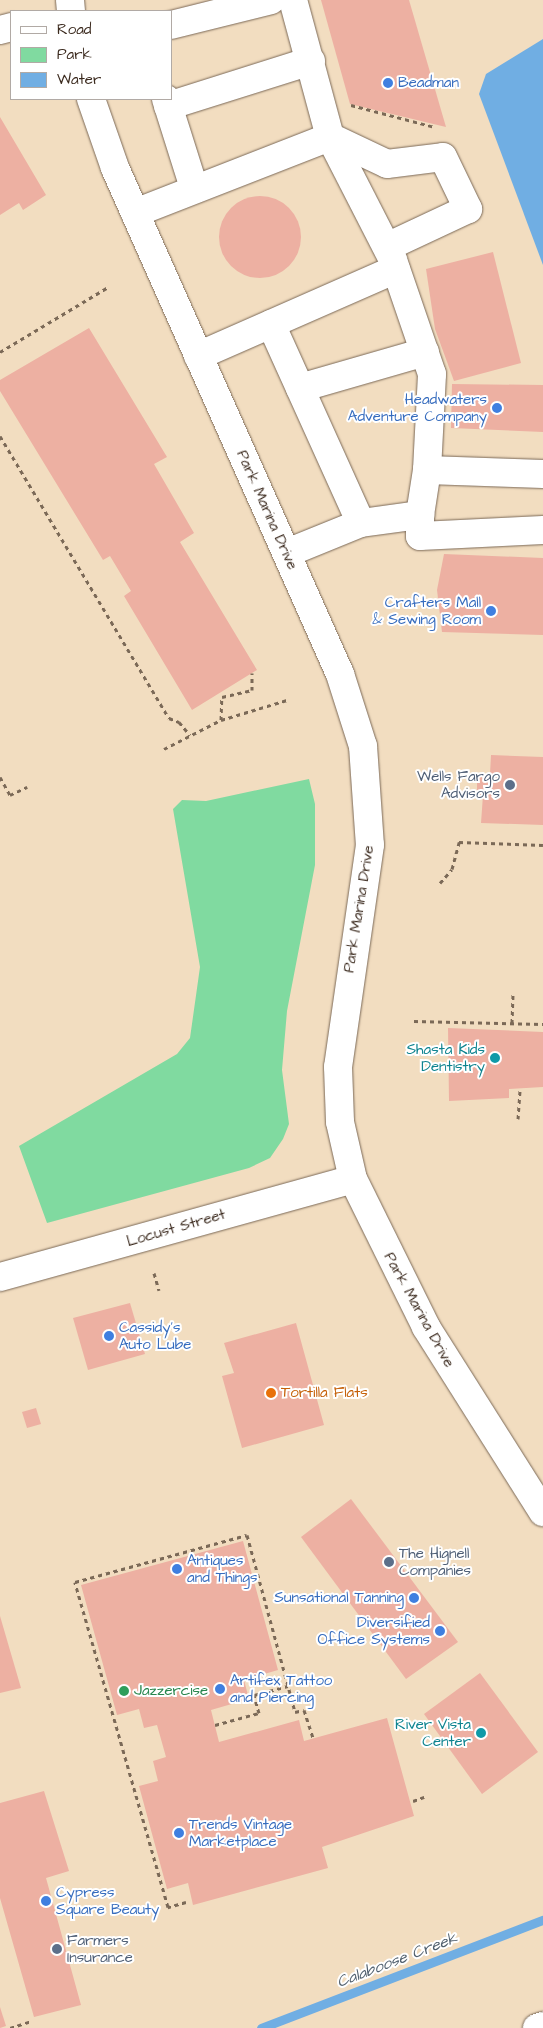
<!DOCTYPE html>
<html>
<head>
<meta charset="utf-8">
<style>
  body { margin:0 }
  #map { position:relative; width:543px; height:2028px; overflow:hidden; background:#f2ddc0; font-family:"Architects Daughter",sans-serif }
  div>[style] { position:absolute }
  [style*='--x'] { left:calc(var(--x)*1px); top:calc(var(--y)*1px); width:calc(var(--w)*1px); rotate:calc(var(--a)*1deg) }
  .green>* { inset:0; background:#80daa0 }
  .water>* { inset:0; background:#70aee3 }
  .stream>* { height:9px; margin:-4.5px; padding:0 4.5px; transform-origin:4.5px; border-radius:4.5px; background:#70aee3 }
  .building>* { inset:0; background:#edb0a2 }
  .round { border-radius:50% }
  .path>* { height:3px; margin-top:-1.5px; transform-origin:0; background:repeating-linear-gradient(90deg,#7b6957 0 4px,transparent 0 8px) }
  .roads { filter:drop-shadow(0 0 1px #7b6957) drop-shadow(0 0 1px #7b6957) }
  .minor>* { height:28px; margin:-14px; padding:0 14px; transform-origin:14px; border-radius:14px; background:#fff }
  .major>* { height:28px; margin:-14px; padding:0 14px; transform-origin:14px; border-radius:14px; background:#fff }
  .dots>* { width:14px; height:14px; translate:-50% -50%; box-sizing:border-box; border:2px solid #fff; border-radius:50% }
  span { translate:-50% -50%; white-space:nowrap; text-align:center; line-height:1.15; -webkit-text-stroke:4px #fff; paint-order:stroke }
  .shop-label { font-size:15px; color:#366cbe }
  .left { translate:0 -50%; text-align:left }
  .right { translate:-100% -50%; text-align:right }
  .street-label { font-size:15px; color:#3b2a1e }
  .service-label { font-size:15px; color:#4e5e75 }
  .culture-label { font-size:15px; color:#0d838f }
  .food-label { font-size:15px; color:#c56008 }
  .leisure-label { font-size:15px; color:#27864d }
  .water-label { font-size:16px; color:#505f6d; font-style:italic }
  .legend { position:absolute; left:10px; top:10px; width:162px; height:90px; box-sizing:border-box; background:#fff; border:1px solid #b1aaa5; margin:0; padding:6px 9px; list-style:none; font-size:15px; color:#3b2a1e }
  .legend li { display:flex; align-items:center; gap:10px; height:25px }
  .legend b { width:25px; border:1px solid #b1aaa5 }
</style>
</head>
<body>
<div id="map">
  <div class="green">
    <i style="clip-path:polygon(309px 779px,315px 804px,315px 865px,287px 1011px,282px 1070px,289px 1124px,283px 1139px,270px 1158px,249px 1168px,47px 1223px,19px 1146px,177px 1054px,190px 1038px,200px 967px,173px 809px,182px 800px,206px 801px)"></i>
  </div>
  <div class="water">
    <i style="clip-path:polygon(543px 39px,543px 265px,479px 94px,486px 74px)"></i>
  </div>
  <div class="stream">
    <i style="--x:261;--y:2028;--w:302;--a:-21"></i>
  </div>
  <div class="building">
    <i style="clip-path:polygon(321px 0,409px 0,446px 127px,350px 104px)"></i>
    <i style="clip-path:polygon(0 117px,46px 195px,23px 210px,19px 203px,0 215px)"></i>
    <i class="round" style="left:219px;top:196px;width:82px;height:82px"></i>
    <i style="clip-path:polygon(493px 252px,521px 363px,454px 381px,435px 329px,426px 269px)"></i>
    <i style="clip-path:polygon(89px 328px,167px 457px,154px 464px,194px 533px,180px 542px,257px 670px,192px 710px,124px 596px,131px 591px,110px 556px,103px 560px,0 391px,0 380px)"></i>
    <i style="clip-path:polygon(452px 384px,543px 385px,543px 432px,451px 428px)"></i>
    <i style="clip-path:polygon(444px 554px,543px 558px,543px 635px,442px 632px,437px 590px)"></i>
    <i style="clip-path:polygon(491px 755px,543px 757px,543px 825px,481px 823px,483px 795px,477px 795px,477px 774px,490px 774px)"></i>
    <i style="clip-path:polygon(448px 1028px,543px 1032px,543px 1087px,509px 1089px,509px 1098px,449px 1101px)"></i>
    <i style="clip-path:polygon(130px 1303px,145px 1354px,88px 1370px,73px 1318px)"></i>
    <i style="clip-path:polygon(296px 1323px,324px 1425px,242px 1448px,222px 1376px,234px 1373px,224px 1343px)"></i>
    <i style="clip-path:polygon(36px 1408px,41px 1424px,27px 1428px,22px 1412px)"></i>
    <i style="clip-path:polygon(351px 1499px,458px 1642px,406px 1679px,301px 1537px)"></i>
    <i style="clip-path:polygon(243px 1541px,278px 1670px,244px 1680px,249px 1699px,211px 1710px,219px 1742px,299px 1720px,304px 1741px,387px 1718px,414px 1816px,322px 1847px,328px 1868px,193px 1905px,188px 1883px,167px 1889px,139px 1786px,158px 1781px,153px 1761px,166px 1757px,157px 1725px,144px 1728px,139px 1709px,117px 1715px,81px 1585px)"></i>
    <i style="clip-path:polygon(0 1616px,21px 1688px,0 1693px)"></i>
    <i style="clip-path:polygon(480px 1673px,538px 1752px,482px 1794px,424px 1714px)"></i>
    <i style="clip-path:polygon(44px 1791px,69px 1871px,46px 1878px,81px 2005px,34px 2017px,0 1898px,0 1803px)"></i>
    <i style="clip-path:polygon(0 2007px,6px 2026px,0 2028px)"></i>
  </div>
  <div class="path">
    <i style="--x:351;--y:105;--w:87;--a:14.7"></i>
    <i style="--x:0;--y:352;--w:126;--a:-31"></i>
    <i style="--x:0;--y:436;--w:329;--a:59.1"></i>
    <i style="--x:169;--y:718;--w:11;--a:22"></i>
    <i style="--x:179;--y:722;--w:17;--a:50"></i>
    <i style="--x:221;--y:720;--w:23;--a:-88"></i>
    <i style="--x:222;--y:697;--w:31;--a:-13"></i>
    <i style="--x:252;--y:690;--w:17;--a:-90"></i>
    <i style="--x:164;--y:749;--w:64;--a:-27"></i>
    <i style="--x:221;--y:720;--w:69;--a:-16.9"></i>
    <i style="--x:0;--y:777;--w:21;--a:61"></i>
    <i style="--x:10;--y:795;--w:19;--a:-25"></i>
    <i style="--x:440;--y:883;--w:18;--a:-49"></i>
    <i style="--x:452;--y:869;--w:28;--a:-75"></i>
    <i style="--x:459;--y:842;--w:84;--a:2"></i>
    <i style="--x:414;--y:1021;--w:129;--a:1.3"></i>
    <i style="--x:512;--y:1023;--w:29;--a:-88"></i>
    <i style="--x:518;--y:1119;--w:30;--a:-86"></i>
    <i style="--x:154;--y:1273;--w:18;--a:74"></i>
    <i style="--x:215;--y:1725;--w:46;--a:-15.3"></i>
    <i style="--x:259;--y:1713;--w:19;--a:-106"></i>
    <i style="--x:254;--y:1695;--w:35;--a:-15"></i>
    <i style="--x:413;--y:1801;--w:12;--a:-20"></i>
    <i style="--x:186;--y:1902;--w:19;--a:164"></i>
    <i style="--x:168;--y:1907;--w:338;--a:-106"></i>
    <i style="--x:75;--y:1582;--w:178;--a:-15.3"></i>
    <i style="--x:247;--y:1535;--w:183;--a:74.8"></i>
    <i style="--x:295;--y:1712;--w:9;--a:-13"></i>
    <i style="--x:304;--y:1710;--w:29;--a:72"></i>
    <i style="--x:10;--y:2028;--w:23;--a:-18"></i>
  </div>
  <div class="roads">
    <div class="minor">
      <i style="--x:171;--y:25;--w:103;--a:-14"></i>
      <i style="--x:0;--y:30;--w:11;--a:-15"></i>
      <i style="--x:166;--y:99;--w:93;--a:72.5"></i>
      <i style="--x:168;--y:106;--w:150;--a:-17.5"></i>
      <i style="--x:330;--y:137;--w:63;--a:25.3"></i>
      <i style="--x:387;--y:164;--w:56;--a:-7.1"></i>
      <i style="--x:443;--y:157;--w:58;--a:64.3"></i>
      <i style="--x:468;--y:209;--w:89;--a:154.9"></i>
      <i style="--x:135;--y:213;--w:209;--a:-21.3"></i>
      <i style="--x:330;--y:137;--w:142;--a:-105.1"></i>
      <i style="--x:271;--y:324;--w:218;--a:65.7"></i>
      <i style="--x:198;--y:356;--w:216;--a:-23.7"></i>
      <i style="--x:300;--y:388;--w:130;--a:-16.1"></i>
      <i style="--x:427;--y:470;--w:116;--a:2"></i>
      <i style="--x:420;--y:515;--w:21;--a:90"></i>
      <i style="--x:420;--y:536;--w:123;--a:-2.8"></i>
      <i style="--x:287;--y:553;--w:80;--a:-22.1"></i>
      <i style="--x:361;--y:523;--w:60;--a:-7.7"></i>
      <i style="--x:420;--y:515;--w:46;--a:-81.2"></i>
      <i style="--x:427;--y:470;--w:96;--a:-87"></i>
      <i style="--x:432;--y:374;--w:120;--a:-108.9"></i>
      <i style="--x:393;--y:260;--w:138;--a:-117.1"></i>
      <i style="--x:0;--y:1277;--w:366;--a:-15.5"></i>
    </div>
    <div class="major">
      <i style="--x:70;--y:0;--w:11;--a:85"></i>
      <i style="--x:91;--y:99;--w:73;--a:70.8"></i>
      <i style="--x:115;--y:168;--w:554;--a:66.03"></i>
      <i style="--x:340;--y:674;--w:76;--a:72.3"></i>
      <i style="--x:363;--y:746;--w:99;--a:86"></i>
      <i style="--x:370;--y:845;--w:224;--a:98.2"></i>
      <i style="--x:338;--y:1067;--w:55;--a:87.9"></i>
      <i style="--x:340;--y:1122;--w:58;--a:77.2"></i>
      <i style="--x:353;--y:1179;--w:165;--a:63.7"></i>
      <i style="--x:426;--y:1327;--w:219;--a:57.7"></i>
      <i style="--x:537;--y:2028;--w:6;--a:-18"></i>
    </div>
  </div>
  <div class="dots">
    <i style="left:388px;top:83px;background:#3f7fe0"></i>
    <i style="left:497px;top:408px;background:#3f7fe0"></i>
    <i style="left:491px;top:611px;background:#3f7fe0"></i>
    <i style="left:510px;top:785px;background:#5c6f8a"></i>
    <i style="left:495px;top:1058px;background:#0f9aa8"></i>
    <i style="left:109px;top:1336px;background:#3f7fe0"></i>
    <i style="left:271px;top:1393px;background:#e8710a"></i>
    <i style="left:389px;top:1562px;background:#5c6f8a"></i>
    <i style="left:177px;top:1569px;background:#3f7fe0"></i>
    <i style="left:414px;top:1598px;background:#3f7fe0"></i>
    <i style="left:440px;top:1631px;background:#3f7fe0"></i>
    <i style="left:220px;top:1689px;background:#3f7fe0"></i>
    <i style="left:124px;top:1691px;background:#2e9e5b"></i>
    <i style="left:481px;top:1733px;background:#0f9aa8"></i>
    <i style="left:179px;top:1833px;background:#3f7fe0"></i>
    <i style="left:46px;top:1901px;background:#3f7fe0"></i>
    <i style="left:57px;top:1949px;background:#5c6f8a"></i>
  </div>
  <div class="shop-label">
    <span class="left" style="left:398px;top:83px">Beadman</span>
    <span class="right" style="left:487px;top:408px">Headwaters<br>Adventure Company</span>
    <span class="right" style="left:481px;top:611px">Crafters Mall<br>&amp; Sewing Room</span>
    <span class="left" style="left:119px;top:1336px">Cassidy's<br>Auto Lube</span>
    <span class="left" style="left:187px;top:1569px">Antiques<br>and Things</span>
    <span class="right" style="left:404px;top:1598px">Sunsational Tanning</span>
    <span class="right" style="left:430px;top:1631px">Diversified<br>Office Systems</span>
    <span class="left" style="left:230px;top:1689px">Artifex Tattoo<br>and Piercing</span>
    <span class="left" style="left:189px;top:1833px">Trends Vintage<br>Marketplace</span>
    <span class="left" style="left:56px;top:1901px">Cypress<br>Square Beauty</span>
  </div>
  <div class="street-label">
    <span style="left:267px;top:510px;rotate:66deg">Park Marina Drive</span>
    <span style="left:359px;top:909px;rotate:-81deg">Park Marina Drive</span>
    <span style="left:176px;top:1228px;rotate:-16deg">Locust Street</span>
    <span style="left:419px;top:1310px;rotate:61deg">Park Marina Drive</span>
  </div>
  <div class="service-label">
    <span class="right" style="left:500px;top:785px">Wells Fargo<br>Advisors</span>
    <span class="left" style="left:399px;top:1562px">The Hignell<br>Companies</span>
    <span class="left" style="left:67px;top:1949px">Farmers<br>Insurance</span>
  </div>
  <div class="culture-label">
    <span class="right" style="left:485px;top:1058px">Shasta Kids<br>Dentistry</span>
    <span class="right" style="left:471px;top:1733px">River Vista<br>Center</span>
  </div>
  <div class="food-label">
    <span class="left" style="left:281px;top:1393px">Tortilla Flats</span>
  </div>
  <div class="leisure-label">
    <span class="left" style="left:134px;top:1691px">Jazzercise</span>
  </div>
  <div class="water-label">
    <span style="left:397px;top:1960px;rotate:-21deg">Calaboose Creek</span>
  </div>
  <ul class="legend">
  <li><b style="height:6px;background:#fff"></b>Road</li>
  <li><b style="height:14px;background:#80daa0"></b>Park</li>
  <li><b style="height:14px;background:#70aee3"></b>Water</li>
  </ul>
</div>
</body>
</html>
